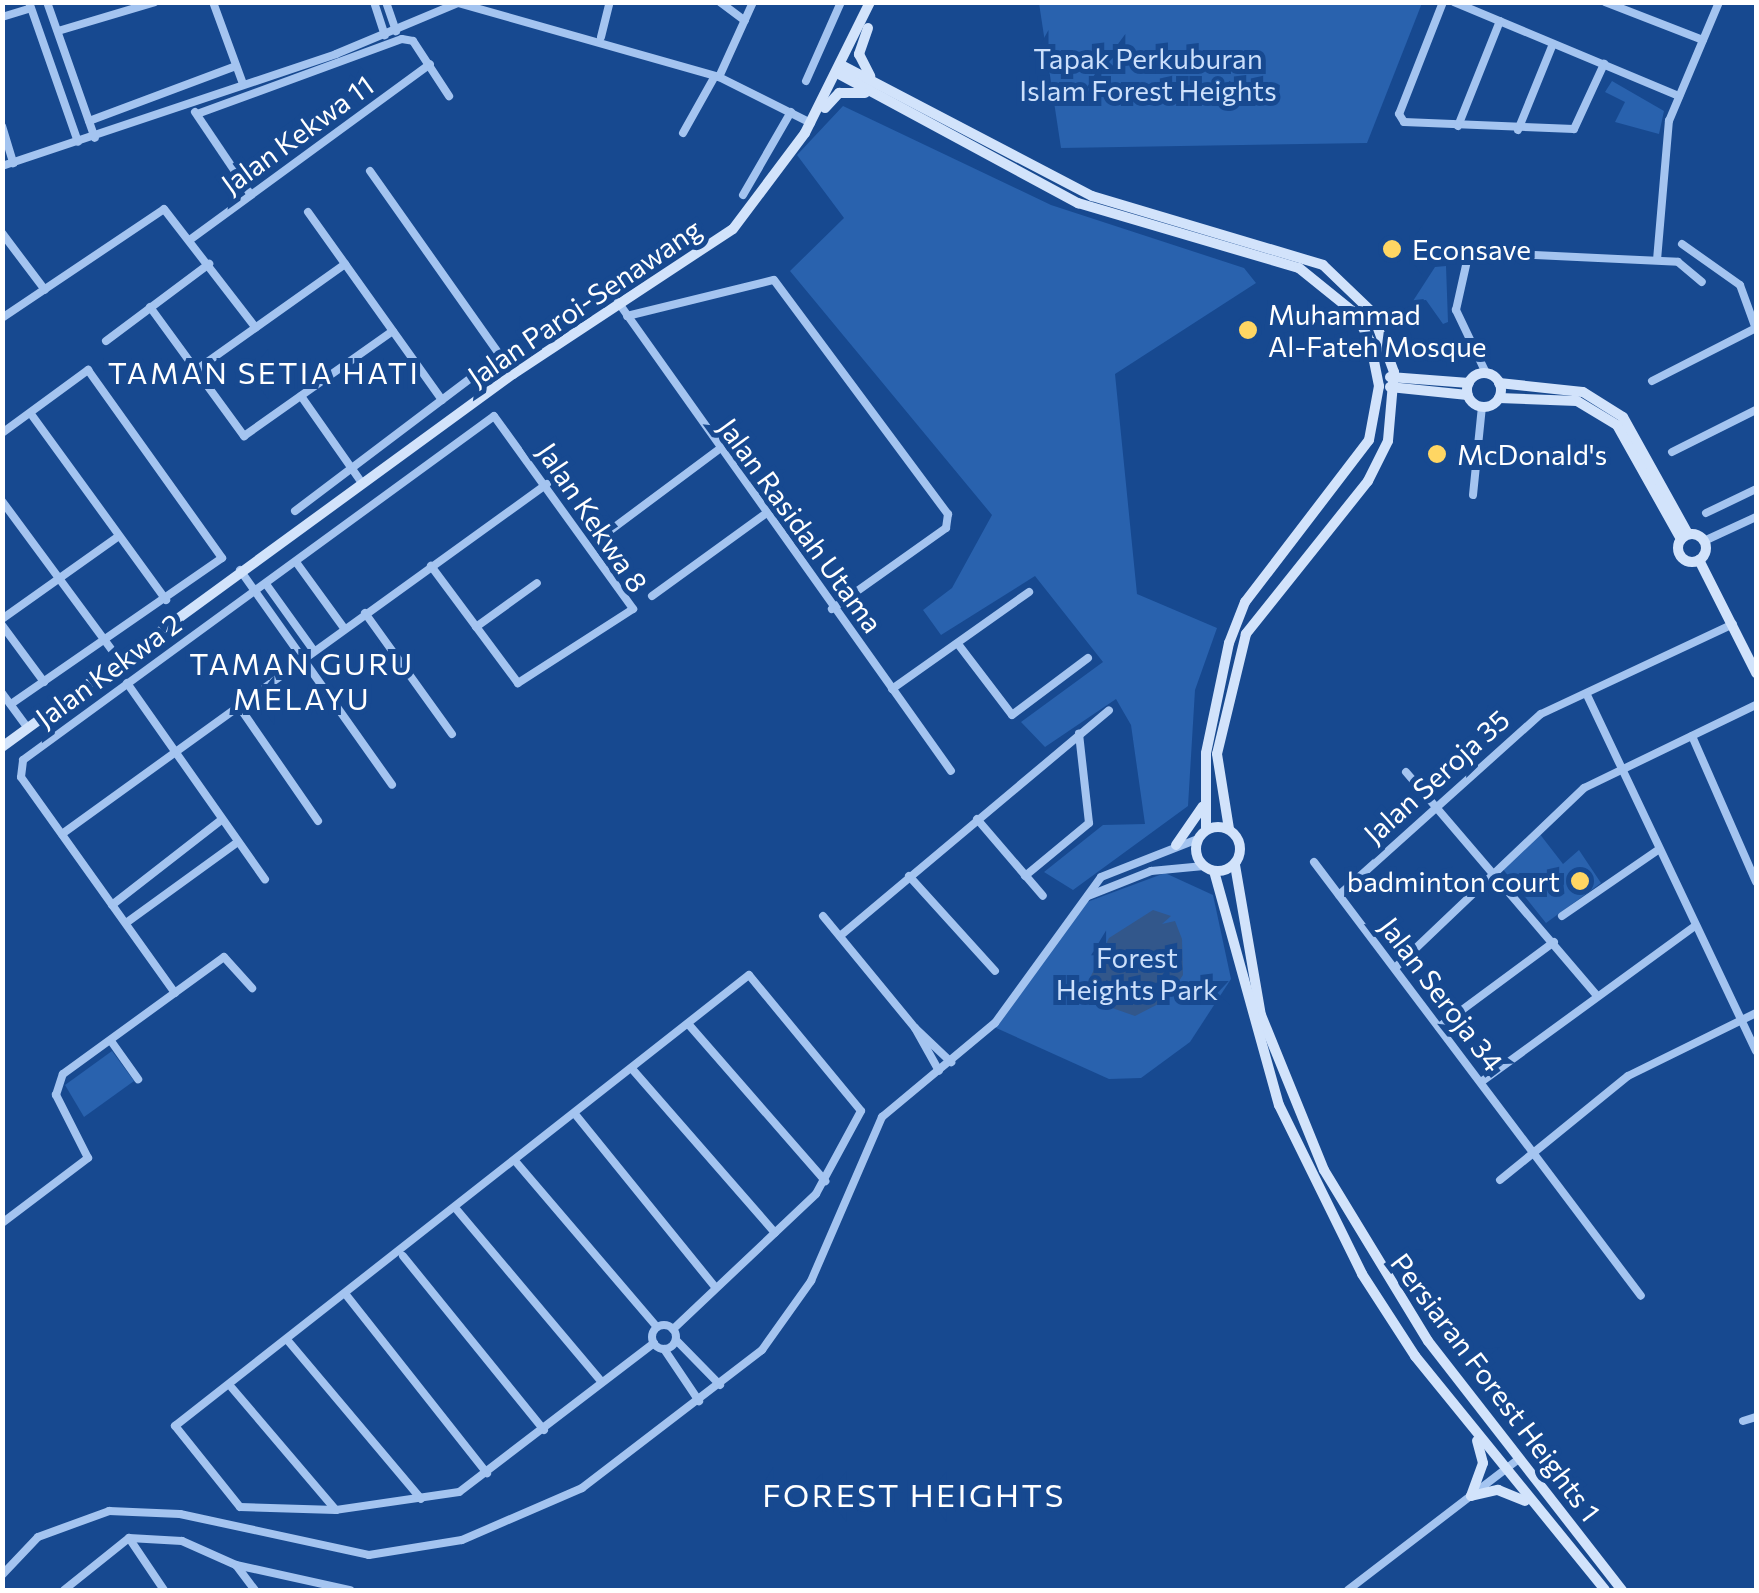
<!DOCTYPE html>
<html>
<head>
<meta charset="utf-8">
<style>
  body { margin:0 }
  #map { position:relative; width:1759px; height:1593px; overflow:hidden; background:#174990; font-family:Commissioner,sans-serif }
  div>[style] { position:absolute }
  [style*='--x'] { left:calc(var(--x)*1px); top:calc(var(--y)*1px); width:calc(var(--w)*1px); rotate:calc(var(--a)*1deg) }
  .green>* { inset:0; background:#2962ae }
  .water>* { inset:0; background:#32578b }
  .street>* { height:8px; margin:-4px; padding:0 4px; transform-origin:4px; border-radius:4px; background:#a4c4f0 }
  .street>.ring { margin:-4px; padding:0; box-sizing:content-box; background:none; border:8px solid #a4c4f0; border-radius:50% }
  .secondary>* { height:10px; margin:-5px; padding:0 5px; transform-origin:5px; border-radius:5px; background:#d2e3fb }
  .secondary>.ring { margin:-5px; padding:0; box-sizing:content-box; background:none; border:10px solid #d2e3fb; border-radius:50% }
  .dots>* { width:28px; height:28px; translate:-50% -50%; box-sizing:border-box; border:5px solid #174990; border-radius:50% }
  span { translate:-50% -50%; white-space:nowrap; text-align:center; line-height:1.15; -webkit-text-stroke:10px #174990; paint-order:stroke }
  .park-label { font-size:28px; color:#cbdffb }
  .street-label { font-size:28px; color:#fff }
  .poi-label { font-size:28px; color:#fff }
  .left { translate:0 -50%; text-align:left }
  .right { translate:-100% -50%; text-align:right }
  .neighbourhood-label { font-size:30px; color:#fff; letter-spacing:2.5px }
  .quarter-label { font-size:32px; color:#fff; letter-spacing:2.5px }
  .frame { position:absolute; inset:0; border:5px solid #fff; pointer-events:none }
</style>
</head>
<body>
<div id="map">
  <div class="green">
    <i style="clip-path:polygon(1039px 3px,1039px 2px,1422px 3px,1367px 143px,1061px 148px)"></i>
    <i style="clip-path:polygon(1612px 81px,1664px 111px,1659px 134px,1615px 122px,1625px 102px,1605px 92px)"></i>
    <i style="clip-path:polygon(843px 106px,1051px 205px,1244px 268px,1256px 283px,1115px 374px,1137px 594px,1217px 628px,1195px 690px,1188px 806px,1073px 890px,1044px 872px,1103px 825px,1145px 824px,1131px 725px,1116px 699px,1045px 747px,1021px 722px,1103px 662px,1035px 576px,941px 635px,923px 610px,952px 588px,992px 515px,790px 271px,844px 218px,797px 155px)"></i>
    <i style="clip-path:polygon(1446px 266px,1448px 322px,1443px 324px,1426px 300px,1413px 301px,1435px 267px)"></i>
    <i style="clip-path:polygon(1539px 833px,1563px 864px,1579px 850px,1601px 883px,1546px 923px,1502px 868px)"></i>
    <i style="clip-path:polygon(1165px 873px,1213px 895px,1231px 979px,1190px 1042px,1141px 1078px,1109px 1079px,994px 1027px,1087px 902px)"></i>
    <i style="clip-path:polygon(112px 1051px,134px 1081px,84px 1117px,65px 1085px)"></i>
  </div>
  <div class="water">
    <i style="clip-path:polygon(1153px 910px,1171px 916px,1162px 924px,1175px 921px,1182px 939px,1183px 975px,1166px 1000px,1135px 1016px,1081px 997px,1109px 938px)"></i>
  </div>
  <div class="street">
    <i style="--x:29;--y:2;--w:148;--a:70.7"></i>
    <i style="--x:47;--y:2;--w:144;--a:70.6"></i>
    <i style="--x:213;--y:2;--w:87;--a:69.9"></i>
    <i style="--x:374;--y:2;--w:35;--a:72"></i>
    <i style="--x:386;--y:2;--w:31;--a:71"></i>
    <i style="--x:720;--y:2;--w:31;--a:37"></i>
    <i style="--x:1443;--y:2;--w:120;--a:111.4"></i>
    <i style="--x:1399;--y:114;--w:9;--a:58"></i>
    <i style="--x:1404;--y:122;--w:170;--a:2.4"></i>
    <i style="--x:1574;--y:129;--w:72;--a:-65.2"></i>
    <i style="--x:1454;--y:2;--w:244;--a:22.7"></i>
    <i style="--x:1605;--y:2;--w:105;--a:21.2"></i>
    <i style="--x:2;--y:17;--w:30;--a:-17"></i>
    <i style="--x:58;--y:31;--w:101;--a:-16.6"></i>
    <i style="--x:601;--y:37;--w:36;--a:-76"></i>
    <i style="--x:719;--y:77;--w:82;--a:-65.6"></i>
    <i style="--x:806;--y:81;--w:86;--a:-66.1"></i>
    <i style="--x:195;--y:112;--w:100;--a:56"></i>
    <i style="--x:197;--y:114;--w:218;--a:-20.1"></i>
    <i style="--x:402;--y:39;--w:11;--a:10"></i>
    <i style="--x:413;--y:41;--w:66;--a:56.8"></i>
    <i style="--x:89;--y:121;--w:157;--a:-20.5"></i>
    <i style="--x:2;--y:126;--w:39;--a:73"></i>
    <i style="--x:1458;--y:126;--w:113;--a:-68.2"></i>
    <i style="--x:1518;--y:130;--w:93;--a:-67.9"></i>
    <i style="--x:683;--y:133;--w:65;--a:-60.7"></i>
    <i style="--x:2;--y:166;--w:352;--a:-18.5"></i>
    <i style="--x:336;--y:54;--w:132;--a:-22.7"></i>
    <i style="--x:458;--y:3;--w:271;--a:15.8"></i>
    <i style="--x:719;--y:77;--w:103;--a:26.6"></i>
    <i style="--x:370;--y:171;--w:248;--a:54.8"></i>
    <i style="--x:743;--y:195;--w:96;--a:-60"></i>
    <i style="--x:308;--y:212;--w:231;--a:54.5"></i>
    <i style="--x:2;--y:233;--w:71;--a:53"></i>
    <i style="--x:191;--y:239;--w:296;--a:-36.2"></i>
    <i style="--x:1682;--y:244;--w:71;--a:35.3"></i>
    <i style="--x:1740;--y:285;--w:47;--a:70"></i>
    <i style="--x:1657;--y:260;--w:140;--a:-85.1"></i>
    <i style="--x:1669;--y:121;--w:129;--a:-67.2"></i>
    <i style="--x:618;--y:302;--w:575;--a:54.62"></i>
    <i style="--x:150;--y:307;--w:160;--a:53.9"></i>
    <i style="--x:244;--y:436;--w:182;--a:-35.2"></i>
    <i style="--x:627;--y:316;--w:151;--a:-13.8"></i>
    <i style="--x:774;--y:280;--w:292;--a:53.4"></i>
    <i style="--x:948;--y:514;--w:14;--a:98"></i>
    <i style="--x:946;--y:528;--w:140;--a:144.6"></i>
    <i style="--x:2;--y:318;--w:195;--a:-33.9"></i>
    <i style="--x:164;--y:209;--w:150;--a:52.3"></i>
    <i style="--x:106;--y:341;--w:129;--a:-36.8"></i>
    <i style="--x:196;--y:370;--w:183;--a:-35.4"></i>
    <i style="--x:1486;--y:373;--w:70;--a:-115.5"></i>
    <i style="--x:1456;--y:310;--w:59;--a:-77.4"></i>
    <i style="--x:1469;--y:252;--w:209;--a:2.7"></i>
    <i style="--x:1678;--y:262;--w:31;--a:40"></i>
    <i style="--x:1652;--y:381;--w:117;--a:-27"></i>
    <i style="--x:301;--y:396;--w:106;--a:55"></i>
    <i style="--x:31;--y:414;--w:230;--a:54"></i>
    <i style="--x:2;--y:433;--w:107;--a:-36.2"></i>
    <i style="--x:88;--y:370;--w:231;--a:54.5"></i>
    <i style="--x:222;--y:558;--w:257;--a:145.3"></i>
    <i style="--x:1672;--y:452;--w:94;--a:-26.6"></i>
    <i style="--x:1473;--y:495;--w:89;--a:-84.2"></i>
    <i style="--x:2;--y:501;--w:194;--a:53.6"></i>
    <i style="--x:295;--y:511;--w:257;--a:-37.1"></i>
    <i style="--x:1706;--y:513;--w:55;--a:-25.6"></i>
    <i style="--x:608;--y:532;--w:137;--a:-36.7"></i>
    <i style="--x:1704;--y:541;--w:57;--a:-24.8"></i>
    <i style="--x:296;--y:562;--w:82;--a:54"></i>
    <i style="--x:240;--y:570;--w:263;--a:54.7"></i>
    <i style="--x:266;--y:584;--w:82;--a:54.4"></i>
    <i style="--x:652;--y:596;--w:138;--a:-35.9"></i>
    <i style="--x:365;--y:613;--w:149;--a:54.3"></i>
    <i style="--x:2;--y:619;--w:143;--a:-35.4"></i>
    <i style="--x:2;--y:625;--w:71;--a:53.6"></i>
    <i style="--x:476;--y:627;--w:75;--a:-35.8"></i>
    <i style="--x:958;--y:644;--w:89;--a:52.7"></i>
    <i style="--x:1012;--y:715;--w:95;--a:-36.9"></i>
    <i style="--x:127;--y:683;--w:240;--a:54.9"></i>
    <i style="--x:892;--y:689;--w:168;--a:-35.3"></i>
    <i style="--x:2;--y:693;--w:42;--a:53.7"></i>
    <i style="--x:1587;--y:695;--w:394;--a:64.6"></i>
    <i style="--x:238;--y:705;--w:141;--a:55.4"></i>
    <i style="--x:1692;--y:736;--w:159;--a:66.3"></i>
    <i style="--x:1406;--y:772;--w:294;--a:49.5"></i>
    <i style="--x:977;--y:819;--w:101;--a:49.4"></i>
    <i style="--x:62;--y:834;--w:598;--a:-35.82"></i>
    <i style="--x:1314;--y:862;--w:543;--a:53"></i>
    <i style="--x:909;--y:876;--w:128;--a:47.8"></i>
    <i style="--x:1025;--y:876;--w:83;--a:-39.6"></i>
    <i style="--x:1089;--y:823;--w:90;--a:-96.4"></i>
    <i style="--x:1339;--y:895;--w:271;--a:-41.9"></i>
    <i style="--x:1541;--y:714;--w:212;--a:-25.1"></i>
    <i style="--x:1088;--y:896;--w:68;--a:-21.6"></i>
    <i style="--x:1151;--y:871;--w:53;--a:-5.4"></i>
    <i style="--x:112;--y:905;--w:138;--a:-37.9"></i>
    <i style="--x:823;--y:916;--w:145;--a:50.6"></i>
    <i style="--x:915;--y:1028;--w:49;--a:60.8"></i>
    <i style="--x:1562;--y:916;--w:116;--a:-34.5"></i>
    <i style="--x:126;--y:923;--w:138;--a:-35.9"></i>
    <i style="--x:840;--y:936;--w:351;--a:-40"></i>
    <i style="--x:1395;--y:968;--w:261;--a:-43.6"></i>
    <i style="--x:1584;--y:788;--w:191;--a:-25.8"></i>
    <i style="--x:175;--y:993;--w:265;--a:-125.5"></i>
    <i style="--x:21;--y:777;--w:17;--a:-83"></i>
    <i style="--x:23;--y:760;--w:583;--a:-36.14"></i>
    <i style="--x:494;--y:416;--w:238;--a:54.2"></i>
    <i style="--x:633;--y:609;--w:137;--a:147.2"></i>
    <i style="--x:518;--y:683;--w:146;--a:-126.6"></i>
    <i style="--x:690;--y:1026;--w:206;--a:48.9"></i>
    <i style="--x:1439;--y:1027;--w:143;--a:-36.5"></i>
    <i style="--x:915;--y:1028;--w:50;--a:43.4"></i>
    <i style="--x:111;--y:1041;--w:47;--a:54.6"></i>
    <i style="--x:633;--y:1070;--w:216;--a:48.9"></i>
    <i style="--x:1481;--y:1082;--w:265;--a:-36.1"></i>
    <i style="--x:575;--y:1114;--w:223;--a:51"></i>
    <i style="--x:516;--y:1162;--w:217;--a:49.5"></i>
    <i style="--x:1500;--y:1180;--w:165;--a:-39.1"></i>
    <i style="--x:1628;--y:1076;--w:143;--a:-26.2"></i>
    <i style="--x:457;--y:1210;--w:222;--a:49.9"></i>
    <i style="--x:2;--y:1223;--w:108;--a:-37.1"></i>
    <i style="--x:88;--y:1158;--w:71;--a:-116.9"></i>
    <i style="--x:56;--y:1095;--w:22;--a:-72"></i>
    <i style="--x:63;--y:1074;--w:199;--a:-36"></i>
    <i style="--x:224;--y:957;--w:42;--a:47.9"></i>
    <i style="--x:403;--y:1256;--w:224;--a:51"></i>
    <i style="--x:347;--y:1296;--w:226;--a:51.7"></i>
    <i class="ring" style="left:652px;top:1325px;width:16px;height:16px"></i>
    <i style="--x:676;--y:1340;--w:63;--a:45.6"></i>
    <i style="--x:289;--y:1342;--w:205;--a:49.9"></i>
    <i style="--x:654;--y:1343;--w:245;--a:142.6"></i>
    <i style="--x:459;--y:1492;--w:124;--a:171.7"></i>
    <i style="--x:336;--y:1510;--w:96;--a:-178.2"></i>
    <i style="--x:240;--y:1507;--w:104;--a:-128.7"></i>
    <i style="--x:175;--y:1426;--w:730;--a:-38.16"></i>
    <i style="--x:749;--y:975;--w:176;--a:50.5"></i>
    <i style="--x:861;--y:1111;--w:94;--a:118.5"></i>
    <i style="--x:816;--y:1194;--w:197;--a:136.6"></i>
    <i style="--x:664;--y:1349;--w:63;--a:56.1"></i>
    <i style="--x:232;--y:1388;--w:160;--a:49.6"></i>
    <i style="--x:1743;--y:1421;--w:14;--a:-17"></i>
    <i style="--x:129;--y:1538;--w:53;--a:3.2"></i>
    <i style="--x:182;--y:1541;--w:59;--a:24"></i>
    <i style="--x:236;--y:1565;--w:31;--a:53"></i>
    <i style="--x:129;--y:1538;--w:63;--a:56.1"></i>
    <i style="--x:236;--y:1565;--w:117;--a:12.4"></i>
    <i style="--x:2;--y:1575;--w:52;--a:-46.5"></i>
    <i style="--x:38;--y:1537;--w:76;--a:-20.1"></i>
    <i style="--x:109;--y:1511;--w:71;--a:2.4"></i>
    <i style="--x:180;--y:1514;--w:193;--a:12.2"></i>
    <i style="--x:369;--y:1555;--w:94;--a:-9.2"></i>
    <i style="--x:462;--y:1540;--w:131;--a:-23.4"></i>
    <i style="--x:582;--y:1488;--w:227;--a:-37.5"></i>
    <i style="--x:762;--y:1350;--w:85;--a:-54.6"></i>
    <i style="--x:811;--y:1281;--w:179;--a:-66.6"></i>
    <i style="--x:882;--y:1117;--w:147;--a:-39.8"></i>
    <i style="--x:995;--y:1023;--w:180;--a:-54"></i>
    <i style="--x:1101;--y:877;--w:104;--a:-21.4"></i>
    <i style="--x:64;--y:1590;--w:83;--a:-38.7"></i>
    <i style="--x:1348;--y:1590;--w:215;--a:-37.5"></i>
  </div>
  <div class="secondary">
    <i style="--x:868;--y:28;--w:28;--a:109"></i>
    <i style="--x:859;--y:54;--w:25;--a:63"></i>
    <i style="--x:843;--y:66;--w:281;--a:27.6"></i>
    <i style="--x:1092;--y:196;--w:241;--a:16.6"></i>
    <i style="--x:1323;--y:265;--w:68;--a:43.8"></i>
    <i style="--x:1372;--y:312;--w:64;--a:69.9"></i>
    <i style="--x:1394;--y:372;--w:69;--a:95"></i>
    <i style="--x:1388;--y:441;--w:45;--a:116.6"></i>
    <i style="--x:1368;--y:481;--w:196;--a:128.6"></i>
    <i style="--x:1246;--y:634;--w:123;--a:103.6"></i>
    <i style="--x:1217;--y:754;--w:76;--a:80.9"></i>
    <i style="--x:839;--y:74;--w:272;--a:28.4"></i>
    <i style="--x:1078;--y:203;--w:230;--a:16.4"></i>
    <i style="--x:1299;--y:268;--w:73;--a:38.9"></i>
    <i style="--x:1356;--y:314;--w:30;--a:63"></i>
    <i style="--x:1370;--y:341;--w:46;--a:78.7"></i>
    <i style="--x:1379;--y:386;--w:55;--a:100.5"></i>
    <i style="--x:1369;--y:440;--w:204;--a:127.4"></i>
    <i style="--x:1245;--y:602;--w:44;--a:111.3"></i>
    <i style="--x:1229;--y:643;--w:112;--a:101.8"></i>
    <i style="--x:1206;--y:753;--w:77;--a:90"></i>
    <i style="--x:825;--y:108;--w:21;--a:-47"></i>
    <i style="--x:839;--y:93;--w:26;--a:0"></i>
    <i class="ring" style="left:1467px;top:373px;width:24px;height:24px"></i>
    <i style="--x:1390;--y:377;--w:79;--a:4.3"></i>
    <i style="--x:1499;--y:383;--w:84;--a:6.1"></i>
    <i style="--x:1583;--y:392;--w:47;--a:32"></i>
    <i style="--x:1623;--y:417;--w:134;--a:60.9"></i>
    <i style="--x:1390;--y:387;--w:78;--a:5.9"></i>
    <i style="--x:1499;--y:398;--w:78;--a:2.2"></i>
    <i style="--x:1577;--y:401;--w:47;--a:31"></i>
    <i style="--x:1617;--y:425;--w:131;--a:60.7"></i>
    <i class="ring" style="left:1678px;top:534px;width:18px;height:18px"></i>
    <i style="--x:1699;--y:560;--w:127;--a:63.2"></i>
    <i style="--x:2;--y:747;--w:633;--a:-36.13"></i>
    <i style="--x:513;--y:374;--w:263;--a:-33.4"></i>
    <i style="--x:733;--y:229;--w:120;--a:-53.1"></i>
    <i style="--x:805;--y:133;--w:146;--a:-63.6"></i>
    <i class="ring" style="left:1196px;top:827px;width:34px;height:34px"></i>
    <i style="--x:1176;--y:845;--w:47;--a:-55.3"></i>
    <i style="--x:1235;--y:865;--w:152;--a:80.2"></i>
    <i style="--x:1261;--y:1015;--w:167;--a:67.9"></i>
    <i style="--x:1324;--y:1170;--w:200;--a:58.7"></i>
    <i style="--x:1428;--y:1341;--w:316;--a:52.1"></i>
    <i style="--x:1214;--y:871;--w:243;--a:74.5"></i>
    <i style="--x:1279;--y:1105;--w:188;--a:63.8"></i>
    <i style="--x:1362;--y:1274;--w:98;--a:57.1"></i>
    <i style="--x:1415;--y:1356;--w:301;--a:50.9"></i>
    <i style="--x:1471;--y:1496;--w:35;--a:-70"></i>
    <i style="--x:1483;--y:1463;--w:23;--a:-105"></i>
    <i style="--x:1471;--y:1496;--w:28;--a:-13"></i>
    <i style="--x:1498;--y:1490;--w:29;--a:22"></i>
  </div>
  <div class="dots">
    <i style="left:1392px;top:249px;background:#ffd663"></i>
    <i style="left:1248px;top:330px;background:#ffd663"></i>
    <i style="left:1437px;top:454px;background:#ffd663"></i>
    <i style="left:1580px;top:881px;background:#ffd663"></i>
  </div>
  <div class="park-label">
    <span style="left:1148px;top:74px">Tapak Perkuburan<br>Islam Forest Heights</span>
    <span style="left:1137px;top:973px">Forest<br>Heights Park</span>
  </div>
  <div class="street-label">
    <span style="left:297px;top:134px;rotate:-36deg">Jalan Kekwa 11</span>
    <span style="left:584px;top:302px;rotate:-34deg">Jalan Paroi-Senawang</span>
    <span style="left:593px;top:517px;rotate:56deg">Jalan Kekwa 8</span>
    <span style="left:801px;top:525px;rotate:54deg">Jalan Rasidah Utama</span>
    <span style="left:108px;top:670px;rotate:-36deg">Jalan Kekwa 2</span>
    <span style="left:1436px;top:776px;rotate:-42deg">Jalan Seroja 35</span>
    <span style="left:1442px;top:994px;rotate:53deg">Jalan Seroja 34</span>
    <span style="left:1496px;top:1387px;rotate:53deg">Persiaran Forest Heights 1</span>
  </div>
  <div class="poi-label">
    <span class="left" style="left:1412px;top:249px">Econsave</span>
    <span class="left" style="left:1268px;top:330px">Muhammad<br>Al-Fateh Mosque</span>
    <span class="left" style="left:1457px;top:454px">McDonald's</span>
    <span class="right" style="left:1560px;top:881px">badminton court</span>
  </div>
  <div class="neighbourhood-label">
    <span style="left:264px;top:372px">TAMAN SETIA HATI</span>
    <span style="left:302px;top:680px">TAMAN GURU<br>MELAYU</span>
  </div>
  <div class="quarter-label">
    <span style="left:914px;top:1494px">FOREST HEIGHTS</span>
  </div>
  <div class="frame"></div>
</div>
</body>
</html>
